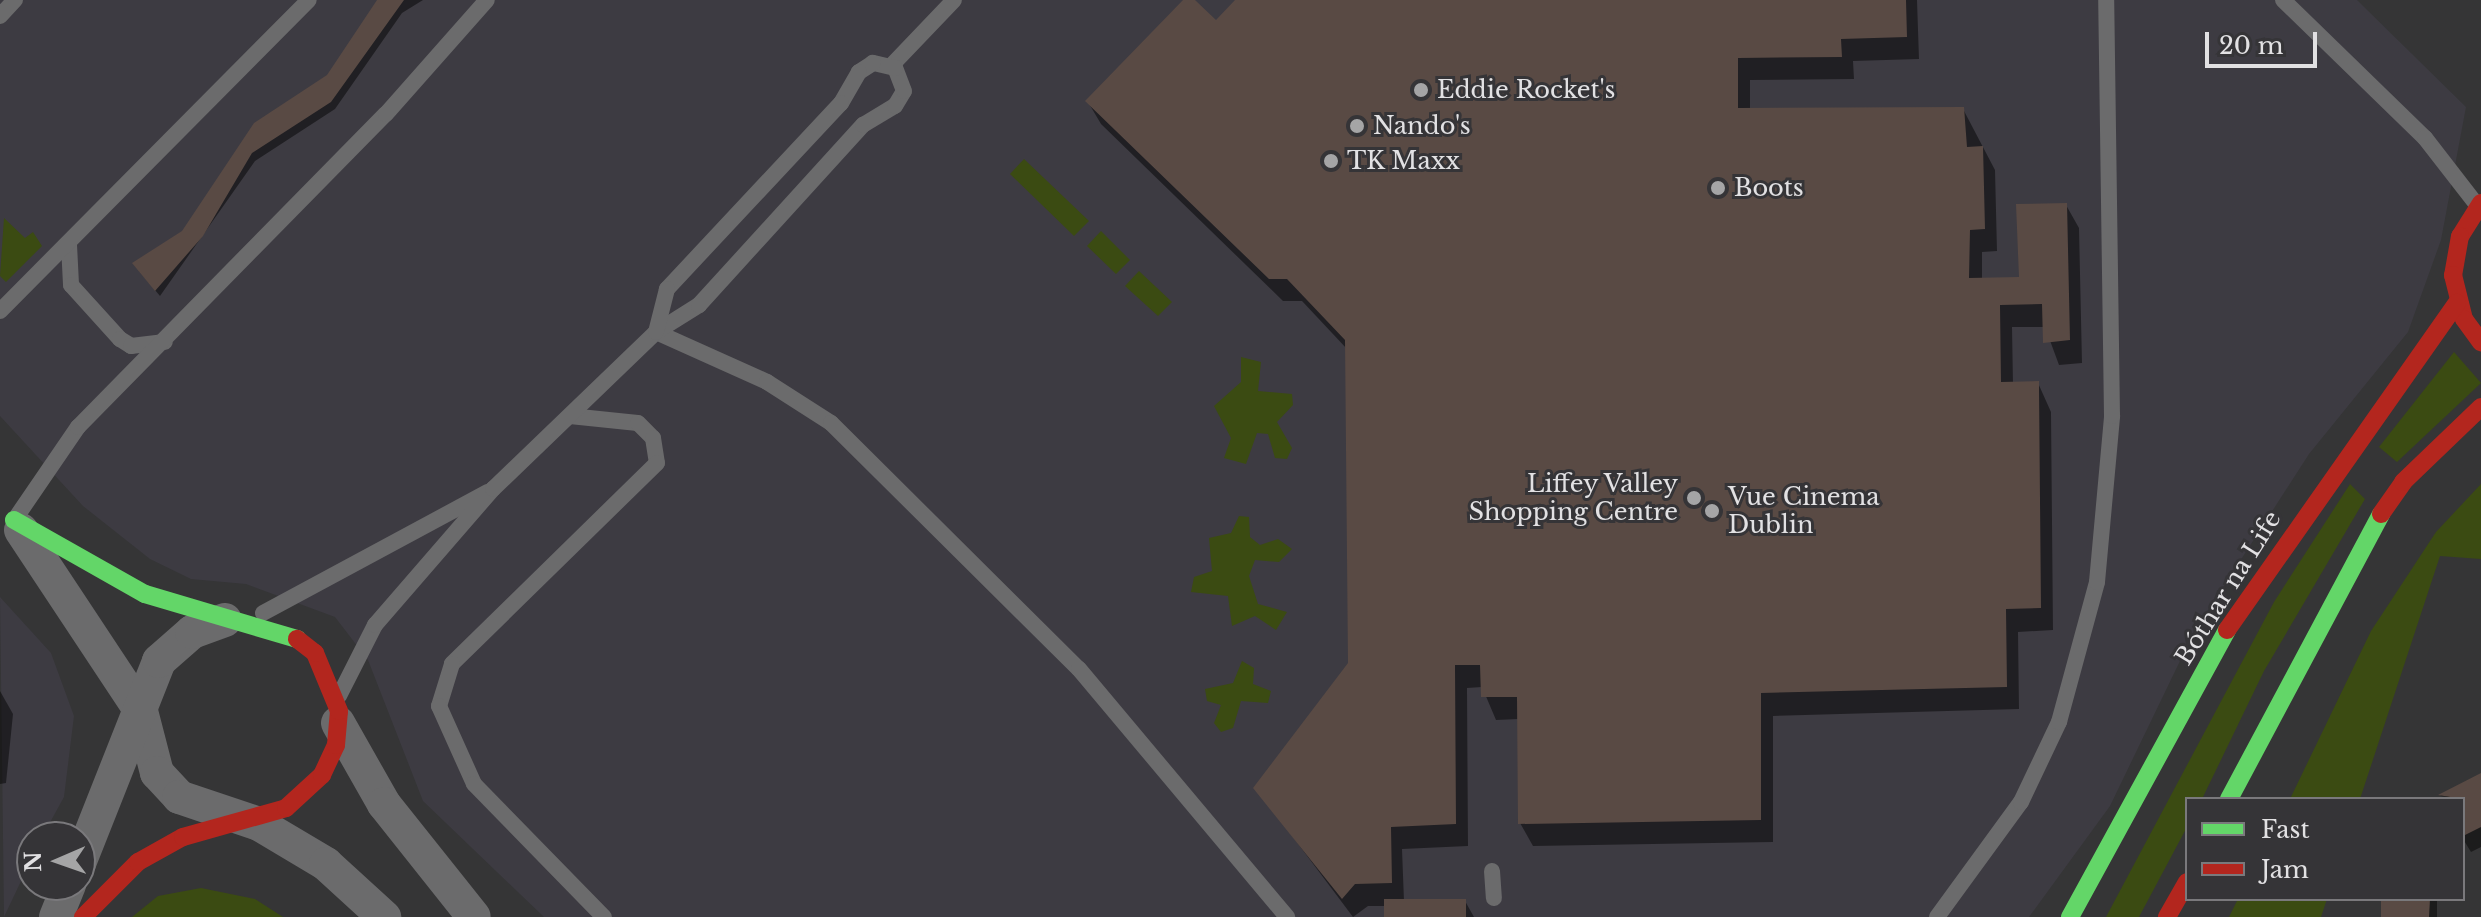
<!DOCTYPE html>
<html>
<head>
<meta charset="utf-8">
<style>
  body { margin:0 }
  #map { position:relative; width:2481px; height:917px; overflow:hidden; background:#353536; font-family:"Libre Baskerville",serif }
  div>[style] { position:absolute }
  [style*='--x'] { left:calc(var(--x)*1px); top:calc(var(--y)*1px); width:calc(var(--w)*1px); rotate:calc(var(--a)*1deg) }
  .built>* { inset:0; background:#3d3b42 }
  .green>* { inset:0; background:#3b4b12 }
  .shadow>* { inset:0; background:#0007 }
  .building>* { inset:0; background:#594a44 }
  .lane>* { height:16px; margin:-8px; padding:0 8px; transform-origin:8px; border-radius:8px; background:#6b6b6c }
  .street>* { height:34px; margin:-17px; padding:0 17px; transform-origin:17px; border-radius:17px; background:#6b6b6c }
  .fast>* { height:18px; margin:-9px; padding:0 9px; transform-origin:9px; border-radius:9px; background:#63d668 }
  .jam>* { height:18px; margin:-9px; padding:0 9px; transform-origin:9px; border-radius:9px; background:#b3261e }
  .dots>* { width:22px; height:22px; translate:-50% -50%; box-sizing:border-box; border:4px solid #353437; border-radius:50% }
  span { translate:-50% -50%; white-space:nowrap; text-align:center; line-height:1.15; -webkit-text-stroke:6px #353437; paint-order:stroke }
  .poi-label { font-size:24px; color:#e2e1e3 }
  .left { translate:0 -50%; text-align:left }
  .right { translate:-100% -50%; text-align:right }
  .street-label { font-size:24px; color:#e2e1e3 }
  .legend { position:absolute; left:2185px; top:797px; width:280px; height:104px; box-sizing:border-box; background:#353437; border:2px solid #7a797c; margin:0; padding:10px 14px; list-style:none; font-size:24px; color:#e2e1e3 }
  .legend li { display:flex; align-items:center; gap:16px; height:40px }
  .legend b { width:40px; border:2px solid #7a797c }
  .north { position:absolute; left:16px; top:821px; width:80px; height:80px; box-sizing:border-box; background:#353437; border:2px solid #7a797c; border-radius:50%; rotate:268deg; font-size:22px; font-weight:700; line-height:32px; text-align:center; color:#e2e1e3 }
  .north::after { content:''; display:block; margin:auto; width:28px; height:36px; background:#a5a5a6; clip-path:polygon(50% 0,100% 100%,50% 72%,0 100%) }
  .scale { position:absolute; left:2205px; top:32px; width:112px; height:36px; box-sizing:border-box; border:4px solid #e2e1e3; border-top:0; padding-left:10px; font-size:24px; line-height:28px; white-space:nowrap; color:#e2e1e3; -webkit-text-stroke:6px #353437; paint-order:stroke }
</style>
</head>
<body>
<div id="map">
  <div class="built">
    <i style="clip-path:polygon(0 0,2357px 0,2466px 107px,2441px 240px,2408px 332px,2309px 454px,2193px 634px,2110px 806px,2029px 917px,544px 917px,423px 801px,368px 660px,335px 617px,246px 584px,191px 579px,150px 559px,83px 506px,0 416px)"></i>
    <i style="clip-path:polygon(0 597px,51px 653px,74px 716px,64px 797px,42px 837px,32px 837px,32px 858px,4px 917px)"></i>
  </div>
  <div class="green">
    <i style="clip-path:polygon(1024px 159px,1089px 221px,1074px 236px,1010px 174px)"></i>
    <i style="clip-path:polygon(4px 218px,25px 238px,33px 232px,42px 246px,6px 282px,0 276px)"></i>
    <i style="clip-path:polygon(1101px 231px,1130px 260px,1116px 274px,1087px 246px)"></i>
    <i style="clip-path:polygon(1139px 271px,1172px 302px,1158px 316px,1125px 286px)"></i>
    <i style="clip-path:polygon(2454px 352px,2481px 383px,2397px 462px,2379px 447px)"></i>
    <i style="clip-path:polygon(1241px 357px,1261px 362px,1258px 391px,1292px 394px,1293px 405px,1277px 422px,1292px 448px,1287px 459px,1275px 458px,1268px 434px,1257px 433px,1246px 464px,1224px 458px,1231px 438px,1214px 406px,1241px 382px)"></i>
    <i style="clip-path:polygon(2350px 484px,2365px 499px,2264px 671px,2202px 799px,2187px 799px,2187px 827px,2139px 917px,2106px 917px,2274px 602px)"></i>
    <i style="clip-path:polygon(2481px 484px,2481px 559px,2440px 556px,2360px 799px,2290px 799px,2371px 631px,2436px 532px)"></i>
    <i style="clip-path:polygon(1239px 516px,1249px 517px,1250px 537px,1260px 545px,1278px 539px,1292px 549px,1279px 562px,1255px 560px,1249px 576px,1258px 604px,1287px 612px,1276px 630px,1255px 616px,1232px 626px,1228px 596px,1191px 592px,1194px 577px,1212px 571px,1209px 538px,1231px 533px)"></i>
    <i style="clip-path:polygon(1242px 661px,1254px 668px,1253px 684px,1271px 691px,1268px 703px,1241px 701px,1233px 728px,1221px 732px,1214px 723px,1221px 705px,1207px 701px,1205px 689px,1233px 683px)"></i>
    <i style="clip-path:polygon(201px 888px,255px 899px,283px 917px,132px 917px,158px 896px)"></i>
    <i style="clip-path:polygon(2238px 899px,2327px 899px,2321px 917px,2229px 917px)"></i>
  </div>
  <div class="shadow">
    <i style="clip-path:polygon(382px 0,423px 0,402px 13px,335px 109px,255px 161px,160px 296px,139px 271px,183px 232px,256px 124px,329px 77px)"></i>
    <i style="clip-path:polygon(1186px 0,1216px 23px,1238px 0,1917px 0,1919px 59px,1853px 61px,1854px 79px,1750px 80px,1750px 110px,1963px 109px,1995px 170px,1997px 251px,1982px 252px,1982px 280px,2021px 279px,2066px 205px,2079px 228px,2082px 363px,2059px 365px,2045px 327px,2012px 327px,2013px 384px,2038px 383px,2051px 412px,2053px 630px,2018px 632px,2019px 709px,1773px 716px,1773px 842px,1533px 846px,1520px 823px,1519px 719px,1496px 720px,1482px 687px,1467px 688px,1468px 846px,1402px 849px,1404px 901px,1465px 901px,1474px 917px,1386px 917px,1386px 906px,1368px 906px,1353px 917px,1256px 788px,1350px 664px,1347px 349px,1302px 301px,1283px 301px,1101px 124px,1088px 102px)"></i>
    <i style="clip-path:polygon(0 691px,13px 714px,6px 783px,0 784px)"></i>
    <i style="clip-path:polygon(2481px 775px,2481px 847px,2471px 852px,2463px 839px,2463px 799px,2440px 796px)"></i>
    <i style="clip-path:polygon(2383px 899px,2437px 899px,2437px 917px,2383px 917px)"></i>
  </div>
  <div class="building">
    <i style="clip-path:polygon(377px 0,404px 0,331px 102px,252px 153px,203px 236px,155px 291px,132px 263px,182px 231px,254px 123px,327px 75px)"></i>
    <i style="clip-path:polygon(1183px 0,1195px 0,1216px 20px,1235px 0,1906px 0,1907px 37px,1841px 39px,1842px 57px,1738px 58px,1738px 108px,1964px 107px,1967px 147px,1983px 146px,1985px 229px,1970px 230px,1969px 278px,2019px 277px,2016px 204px,2067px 203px,2070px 340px,2043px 343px,2042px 304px,2000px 305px,2001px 382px,2039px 381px,2039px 388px,2041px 608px,2006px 609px,2007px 687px,1761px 693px,1761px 820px,1518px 824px,1517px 697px,1481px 697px,1480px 665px,1455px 665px,1456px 824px,1391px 827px,1392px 883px,1355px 884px,1342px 899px,1253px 788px,1348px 663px,1345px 340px,1287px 279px,1269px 279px,1085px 101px)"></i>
    <i style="clip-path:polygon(2481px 773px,2481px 827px,2463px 836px,2463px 799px,2438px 795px)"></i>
    <i style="clip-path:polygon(1384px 899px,1466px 899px,1466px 917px,1384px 917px)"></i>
    <i style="clip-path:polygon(2381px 899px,2430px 899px,2429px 917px,2381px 917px)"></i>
  </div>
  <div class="lane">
    <i style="--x:2283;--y:0;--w:198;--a:44.2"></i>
    <i style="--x:2425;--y:138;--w:85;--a:52.2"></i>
    <i style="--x:0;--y:16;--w:22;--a:-47"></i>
    <i style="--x:891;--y:66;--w:91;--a:-46.3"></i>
    <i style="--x:69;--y:245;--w:40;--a:87.1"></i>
    <i style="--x:71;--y:285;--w:73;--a:47.8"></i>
    <i style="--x:120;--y:339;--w:13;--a:32"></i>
    <i style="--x:131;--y:346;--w:34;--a:-7"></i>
    <i style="--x:0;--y:311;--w:438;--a:-45.2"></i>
    <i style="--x:656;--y:332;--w:122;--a:24.2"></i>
    <i style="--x:767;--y:382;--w:76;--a:32.6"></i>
    <i style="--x:831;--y:423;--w:349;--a:44.8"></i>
    <i style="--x:1079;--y:669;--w:324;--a:50"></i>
    <i style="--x:570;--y:416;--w:68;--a:5.9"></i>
    <i style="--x:638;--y:423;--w:21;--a:45"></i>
    <i style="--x:653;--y:438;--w:25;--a:81"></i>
    <i style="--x:657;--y:463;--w:287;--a:135.6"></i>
    <i style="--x:452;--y:664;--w:44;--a:107.2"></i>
    <i style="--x:439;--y:706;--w:85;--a:65.8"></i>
    <i style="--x:474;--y:784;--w:186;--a:45.7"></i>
    <i style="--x:15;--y:519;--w:112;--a:-55.6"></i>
    <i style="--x:78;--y:427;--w:439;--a:-45.5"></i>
    <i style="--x:386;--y:114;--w:152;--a:-48.5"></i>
    <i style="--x:263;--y:613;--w:255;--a:-28.3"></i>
    <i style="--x:339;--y:696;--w:80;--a:-63.1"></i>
    <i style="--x:375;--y:625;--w:180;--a:-49.1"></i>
    <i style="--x:493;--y:489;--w:226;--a:-43.9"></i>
    <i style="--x:656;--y:332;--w:51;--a:-32.1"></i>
    <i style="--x:699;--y:305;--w:244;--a:-47.7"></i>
    <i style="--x:863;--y:125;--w:37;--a:-31"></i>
    <i style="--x:895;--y:106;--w:17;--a:-59"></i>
    <i style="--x:904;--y:91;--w:25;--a:-111"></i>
    <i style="--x:895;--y:68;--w:23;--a:-167"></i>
    <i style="--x:873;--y:63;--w:17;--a:147"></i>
    <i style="--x:859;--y:72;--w:36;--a:120"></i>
    <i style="--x:841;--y:103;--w:255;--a:133.1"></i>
    <i style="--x:667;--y:289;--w:44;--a:104.3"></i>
    <i style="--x:1492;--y:871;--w:27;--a:86"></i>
    <i style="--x:1937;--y:917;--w:142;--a:-53.9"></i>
    <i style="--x:2021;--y:802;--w:89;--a:-64.6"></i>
    <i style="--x:2059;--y:722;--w:145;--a:-74.8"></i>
    <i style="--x:2097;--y:582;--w:167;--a:-84.8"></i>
    <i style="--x:2112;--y:416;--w:416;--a:-90.8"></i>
  </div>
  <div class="street">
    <i style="--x:21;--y:530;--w:217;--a:56.5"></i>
    <i style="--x:141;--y:711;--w:64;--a:75.5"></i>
    <i style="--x:157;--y:773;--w:33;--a:47"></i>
    <i style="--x:179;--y:797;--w:84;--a:18.6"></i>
    <i style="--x:259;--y:824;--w:78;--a:30.8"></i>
    <i style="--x:326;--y:864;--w:79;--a:42.4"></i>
    <i style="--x:338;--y:723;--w:93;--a:60.4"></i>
    <i style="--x:384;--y:804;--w:144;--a:51.5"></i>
    <i style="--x:80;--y:861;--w:215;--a:-68.4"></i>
    <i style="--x:159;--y:661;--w:44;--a:-41.3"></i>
    <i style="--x:192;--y:632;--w:35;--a:-20"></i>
    <i style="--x:56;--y:917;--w:35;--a:-68"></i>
  </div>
  <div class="fast">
    <i style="--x:14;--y:520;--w:150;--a:29.5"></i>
    <i style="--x:145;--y:594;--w:159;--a:16.5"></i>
    <i style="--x:2229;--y:799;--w:323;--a:-61.9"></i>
    <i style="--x:2070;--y:917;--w:327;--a:-61.3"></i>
  </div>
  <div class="jam">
    <i style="--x:2481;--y:203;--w:39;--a:122"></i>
    <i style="--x:2460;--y:236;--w:40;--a:100"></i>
    <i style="--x:2453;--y:275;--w:45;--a:76"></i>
    <i style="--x:2464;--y:319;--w:29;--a:54"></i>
    <i style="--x:2381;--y:514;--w:39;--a:-55"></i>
    <i style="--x:2403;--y:482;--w:108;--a:-43.9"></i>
    <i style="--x:2227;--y:630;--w:400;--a:-54.9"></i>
    <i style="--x:83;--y:917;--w:78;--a:-45"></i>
    <i style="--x:138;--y:862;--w:51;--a:-29.1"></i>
    <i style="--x:183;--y:837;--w:107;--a:-15.7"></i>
    <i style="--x:286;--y:808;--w:49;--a:-42.5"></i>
    <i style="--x:322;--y:775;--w:33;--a:-65"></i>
    <i style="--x:336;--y:745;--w:34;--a:-85"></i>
    <i style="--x:339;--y:711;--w:63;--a:-112.5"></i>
    <i style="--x:315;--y:653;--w:23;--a:-142"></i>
    <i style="--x:2167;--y:917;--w:40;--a:-60.3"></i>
  </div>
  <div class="dots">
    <i style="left:1421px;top:90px;background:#a5a5a6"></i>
    <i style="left:1357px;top:126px;background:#a5a5a6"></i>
    <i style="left:1331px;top:161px;background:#a5a5a6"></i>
    <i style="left:1718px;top:188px;background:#a5a5a6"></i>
    <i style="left:1694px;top:498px;background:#a5a5a6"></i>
    <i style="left:1712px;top:511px;background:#a5a5a6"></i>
  </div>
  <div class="poi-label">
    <span class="left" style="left:1437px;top:90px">Eddie Rocket's</span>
    <span class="left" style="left:1373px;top:126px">Nando's</span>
    <span class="left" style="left:1347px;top:161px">TK Maxx</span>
    <span class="left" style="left:1734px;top:188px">Boots</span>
    <span class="right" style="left:1678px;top:498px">Liffey Valley<br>Shopping Centre</span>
    <span class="left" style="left:1728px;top:511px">Vue Cinema<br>Dublin</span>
  </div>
  <div class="street-label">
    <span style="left:2228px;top:588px;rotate:-58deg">Bóthar na Life</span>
  </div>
  <ul class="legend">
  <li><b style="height:10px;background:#63d668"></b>Fast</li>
  <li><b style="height:10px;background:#b3261e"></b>Jam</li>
  </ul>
  <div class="north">N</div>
  <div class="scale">20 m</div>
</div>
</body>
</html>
